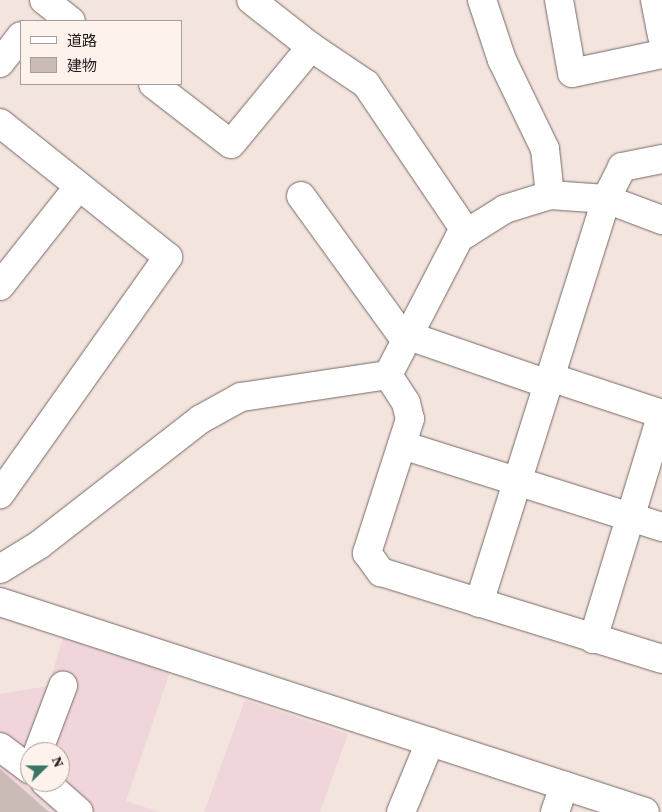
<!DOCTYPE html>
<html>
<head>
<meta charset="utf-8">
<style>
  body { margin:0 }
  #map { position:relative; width:662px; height:812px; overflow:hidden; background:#f3e4de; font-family:"Source Serif 4","Noto Sans JP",serif }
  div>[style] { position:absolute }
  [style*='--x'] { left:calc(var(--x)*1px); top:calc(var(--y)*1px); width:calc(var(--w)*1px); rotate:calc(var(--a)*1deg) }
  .industrial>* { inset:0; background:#f0d6db }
  .building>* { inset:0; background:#cabbb6 }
  .roads { filter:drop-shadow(0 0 1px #766963) drop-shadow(0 0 1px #766963) }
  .minor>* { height:28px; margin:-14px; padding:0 14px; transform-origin:14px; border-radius:14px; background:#fff }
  span { translate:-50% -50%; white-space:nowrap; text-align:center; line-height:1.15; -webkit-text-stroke:5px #fef2ed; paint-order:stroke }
  .legend { position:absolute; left:20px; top:20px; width:162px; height:65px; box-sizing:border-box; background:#fef2ed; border:1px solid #a69c99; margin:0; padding:6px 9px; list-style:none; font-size:15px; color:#211c1a }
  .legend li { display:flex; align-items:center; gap:10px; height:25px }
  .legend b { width:25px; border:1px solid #a69c99 }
  .north { position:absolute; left:20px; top:742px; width:50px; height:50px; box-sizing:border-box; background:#fef2ed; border:1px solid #a69c99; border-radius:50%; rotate:68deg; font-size:14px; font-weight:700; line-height:20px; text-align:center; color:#211c1a }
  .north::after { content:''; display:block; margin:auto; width:18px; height:22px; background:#397764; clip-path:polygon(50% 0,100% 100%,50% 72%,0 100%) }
</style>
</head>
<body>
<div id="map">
  <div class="industrial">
    <i style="clip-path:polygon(evenodd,64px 635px,170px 672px,126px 801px,159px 812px,0 812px,0 694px,48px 686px,64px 635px,30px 752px,60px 752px,60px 782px,30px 782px,30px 752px)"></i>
    <i style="clip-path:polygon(245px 700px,348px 734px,320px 812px,204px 812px)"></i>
  </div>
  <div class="building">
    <i style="clip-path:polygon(0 769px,49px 812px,0 812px)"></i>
  </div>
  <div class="roads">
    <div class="minor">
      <i style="--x:44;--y:0;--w:34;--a:38"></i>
      <i style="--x:482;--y:0;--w:63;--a:71.6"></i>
      <i style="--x:502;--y:60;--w:99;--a:64.2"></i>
      <i style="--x:545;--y:149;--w:46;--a:83.8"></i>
      <i style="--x:559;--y:0;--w:74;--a:79.9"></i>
      <i style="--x:572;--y:73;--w:92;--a:-11.9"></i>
      <i style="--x:655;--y:0;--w:36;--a:79"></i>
      <i style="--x:311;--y:47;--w:66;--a:33.9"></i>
      <i style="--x:366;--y:84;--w:180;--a:55.9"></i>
      <i style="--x:0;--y:63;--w:34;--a:-52"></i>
      <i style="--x:153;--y:84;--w:98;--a:37.6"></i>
      <i style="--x:231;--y:144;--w:126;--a:-50.5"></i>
      <i style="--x:311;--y:47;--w:76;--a:-141.9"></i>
      <i style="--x:0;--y:123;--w:215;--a:38.6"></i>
      <i style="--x:168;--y:257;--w:291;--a:125.3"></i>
      <i style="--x:301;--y:196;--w:179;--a:54.1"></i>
      <i style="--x:0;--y:286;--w:127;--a:-51.7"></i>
      <i style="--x:409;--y:336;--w:147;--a:19.1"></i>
      <i style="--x:548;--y:384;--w:12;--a:-20"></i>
      <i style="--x:559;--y:380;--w:108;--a:18.3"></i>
      <i style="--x:388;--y:375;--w:33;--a:57"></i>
      <i style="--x:406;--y:403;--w:16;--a:76"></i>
      <i style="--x:410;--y:419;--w:141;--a:107.8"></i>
      <i style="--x:367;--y:553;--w:24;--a:54"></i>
      <i style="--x:381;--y:572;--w:294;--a:17.2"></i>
      <i style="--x:388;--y:375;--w:154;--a:-62.6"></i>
      <i style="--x:459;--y:238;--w:54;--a:-32.2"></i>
      <i style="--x:505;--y:209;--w:47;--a:-17.3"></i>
      <i style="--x:550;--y:195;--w:56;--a:4.1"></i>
      <i style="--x:606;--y:199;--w:60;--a:20.6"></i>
      <i style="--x:402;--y:445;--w:273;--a:17.5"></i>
      <i style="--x:0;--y:569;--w:46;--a:-31.6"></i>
      <i style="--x:39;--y:545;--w:205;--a:-37.9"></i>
      <i style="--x:201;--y:419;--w:46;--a:-28.8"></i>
      <i style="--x:241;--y:397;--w:149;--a:-8.5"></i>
      <i style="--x:0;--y:602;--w:678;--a:18.03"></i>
      <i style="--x:479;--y:603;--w:423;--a:-72.5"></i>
      <i style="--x:606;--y:199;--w:36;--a:-63"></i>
      <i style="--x:622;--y:167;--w:41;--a:-11.3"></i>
      <i style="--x:593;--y:639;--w:236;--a:-73"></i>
      <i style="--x:0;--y:747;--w:38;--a:37"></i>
      <i style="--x:38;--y:752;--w:71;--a:-69.3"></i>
      <i style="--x:45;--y:782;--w:45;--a:41.4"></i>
      <i style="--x:401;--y:812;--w:76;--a:-67.5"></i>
      <i style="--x:555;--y:812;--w:28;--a:-71"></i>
    </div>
  </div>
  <ul class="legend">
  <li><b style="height:6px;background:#fff"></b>道路</li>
  <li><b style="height:14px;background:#cabbb6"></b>建物</li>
  </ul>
  <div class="north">N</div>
</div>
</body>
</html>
